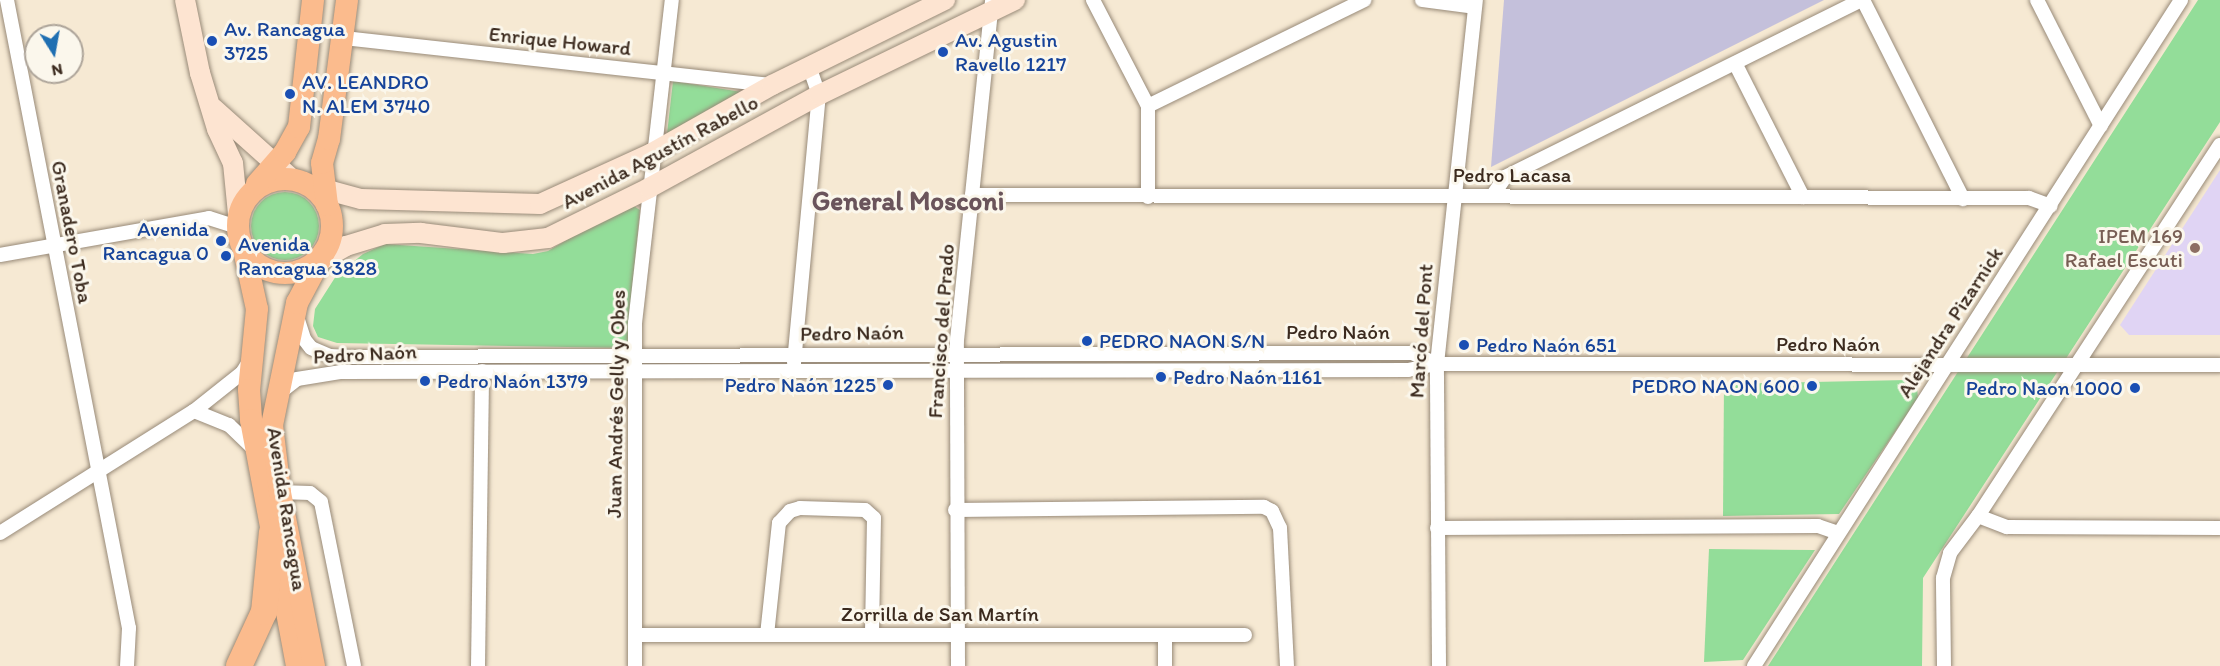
<!DOCTYPE html>
<html>
<head>
<meta charset="utf-8">
<style>
  body { margin:0 }
  #map { position:relative; width:2220px; height:666px; overflow:hidden; background:#f6e9d3; font-family:Itim,sans-serif }
  div>[style] { position:absolute }
  [style*='--x'] { left:calc(var(--x)*1px); top:calc(var(--y)*1px); width:calc(var(--w)*1px); rotate:calc(var(--a)*1deg) }
  .built>* { inset:0; background:#e0d4f4 }
  .industrial>* { inset:0; background:#c4c0db }
  .green>* { inset:0; background:#93dd99 }
  .round { border-radius:50% }
  .roads { filter:drop-shadow(0 0 2px #988a78) drop-shadow(0 0 2px #988a78) }
  .minor>* { height:14px; margin:-7px; padding:0 7px; transform-origin:7px; border-radius:7px; background:#fff }
  .secondary>* { height:20px; margin:-10px; padding:0 10px; transform-origin:10px; border-radius:10px; background:#fde4d1 }
  .primary>* { height:22px; margin:-11px; padding:0 11px; transform-origin:11px; border-radius:11px; background:#fbbb8d }
  .primary>.ring { margin:-11px; padding:0; box-sizing:content-box; background:none; border:22px solid #fbbb8d; border-radius:50% }
  .motorway>* { height:26px; margin:-13px; padding:0 13px; transform-origin:13px; border-radius:13px; background:#fbbb8d }
  .dots>* { width:16px; height:16px; translate:-50% -50%; box-sizing:border-box; border:3px solid #fbf7ec; border-radius:50% }
  span { translate:-50% -50%; white-space:nowrap; text-align:center; line-height:1.15; -webkit-text-stroke:6px #fbf7ec; paint-order:stroke }
  .transit-label { font-size:21px; color:#164399 }
  .left { translate:0 -50%; text-align:left }
  .right { translate:-100% -50%; text-align:right }
  .street-label { font-size:21px; color:#3b2a1e }
  .education-label { font-size:21px; color:#785e54 }
  .district-label { font-size:27px; color:#6a545b; font-weight:700 }
  .north { position:absolute; left:24px; top:24px; width:60px; height:60px; box-sizing:border-box; background:#fbf7ec; border:2px solid #aea59a; border-radius:50%; rotate:169deg; font-size:16px; font-weight:700; line-height:24px; text-align:center; color:#3b2a1e }
  .north::after { content:''; display:block; margin:auto; width:21px; height:27px; background:#1f6fb2; clip-path:polygon(50% 0,100% 100%,50% 72%,0 100%) }
</style>
</head>
<body>
<div id="map">
  <div class="built">
    <i style="clip-path:polygon(2220px 170px,2220px 335px,2129px 335px,2120px 325px)"></i>
  </div>
  <div class="industrial">
    <i style="clip-path:polygon(1504px 0,1824px 0,1491px 167px)"></i>
  </div>
  <div class="green">
    <i style="clip-path:polygon(2198px 0,2220px 0,2220px 122px,1923px 578px,1922px 666px,1768px 666px)"></i>
    <i style="clip-path:polygon(673px 81px,748px 93px,667px 134px)"></i>
    <i class="round" style="left:251px;top:192px;width:68px;height:68px"></i>
    <i style="clip-path:polygon(629px 203px,640px 210px,627px 348px,337px 343px,318px 337px,313px 326px,315px 309px,336px 276px,363px 254px,385px 244px,533px 254px,548px 251px)"></i>
    <i style="clip-path:polygon(1907px 380px,1917px 387px,1918px 398px,1839px 514px,1723px 516px,1724px 384px)"></i>
    <i style="clip-path:polygon(1709px 549px,1815px 550px,1743px 660px,1704px 662px)"></i>
  </div>
  <div class="roads">
    <div class="minor">
      <i style="--x:7;--y:0;--w:640;--a:79.01"></i>
      <i style="--x:129;--y:628;--w:38;--a:93"></i>
      <i style="--x:1093;--y:0;--w:119;--a:62.6"></i>
      <i style="--x:1148;--y:106;--w:91;--a:90"></i>
      <i style="--x:1422;--y:0;--w:53;--a:7.5"></i>
      <i style="--x:1863;--y:0;--w:223;--a:63.3"></i>
      <i style="--x:2037;--y:0;--w:141;--a:63.1"></i>
      <i style="--x:344;--y:38;--w:431;--a:6.3"></i>
      <i style="--x:1736;--y:65;--w:148;--a:63.1"></i>
      <i style="--x:1148;--y:106;--w:241;--a:-26.1"></i>
      <i style="--x:972;--y:195;--w:1057;--a:0.16"></i>
      <i style="--x:2029;--y:198;--w:23;--a:20"></i>
      <i style="--x:1493;--y:195;--w:22;--a:-56"></i>
      <i style="--x:1505;--y:177;--w:398;--a:-26.4"></i>
      <i style="--x:0;--y:255;--w:212;--a:-10"></i>
      <i style="--x:209;--y:218;--w:29;--a:18"></i>
      <i style="--x:297;--y:317;--w:23;--a:72"></i>
      <i style="--x:304;--y:339;--w:11;--a:52"></i>
      <i style="--x:311;--y:348;--w:21;--a:23"></i>
      <i style="--x:330;--y:356;--w:20;--a:3"></i>
      <i style="--x:350;--y:357;--w:1062;--a:-0.22"></i>
      <i style="--x:1412;--y:353;--w:27;--a:24"></i>
      <i style="--x:794;--y:363;--w:269;--a:-84.7"></i>
      <i style="--x:819;--y:95;--w:28;--a:-109"></i>
      <i style="--x:278;--y:394;--w:24;--a:-38"></i>
      <i style="--x:297;--y:379;--w:45;--a:-9"></i>
      <i style="--x:341;--y:372;--w:1067;--a:-0.11"></i>
      <i style="--x:1408;--y:370;--w:30;--a:-12"></i>
      <i style="--x:1437;--y:364;--w:783;--a:0.07"></i>
      <i style="--x:194;--y:411;--w:38;--a:22"></i>
      <i style="--x:229;--y:425;--w:35;--a:44"></i>
      <i style="--x:280;--y:492;--w:30;--a:2"></i>
      <i style="--x:310;--y:493;--w:14;--a:39"></i>
      <i style="--x:321;--y:502;--w:167;--a:78.6"></i>
      <i style="--x:955;--y:510;--w:309;--a:-0.6"></i>
      <i style="--x:1264;--y:507;--w:9;--a:27"></i>
      <i style="--x:1272;--y:511;--w:19;--a:65"></i>
      <i style="--x:1280;--y:528;--w:138;--a:87.1"></i>
      <i style="--x:1978;--y:516;--w:31;--a:21"></i>
      <i style="--x:2007;--y:527;--w:213;--a:0.3"></i>
      <i style="--x:1437;--y:528;--w:381;--a:-0.3"></i>
      <i style="--x:1818;--y:526;--w:21;--a:19"></i>
      <i style="--x:0;--y:533;--w:229;--a:-32.2"></i>
      <i style="--x:194;--y:411;--w:61;--a:-38.4"></i>
      <i style="--x:242;--y:373;--w:13;--a:-58"></i>
      <i style="--x:635;--y:635;--w:610;--a:0"></i>
      <i style="--x:767;--y:635;--w:113;--a:-83.9"></i>
      <i style="--x:779;--y:523;--w:16;--a:-47"></i>
      <i style="--x:790;--y:511;--w:10;--a:-17"></i>
      <i style="--x:800;--y:508;--w:65;--a:1.8"></i>
      <i style="--x:865;--y:510;--w:12;--a:42"></i>
      <i style="--x:874;--y:518;--w:116;--a:91"></i>
      <i style="--x:478;--y:666;--w:295;--a:-89.2"></i>
      <i style="--x:635;--y:666;--w:343;--a:-90"></i>
      <i style="--x:635;--y:323;--w:325;--a:-83.5"></i>
      <i style="--x:958;--y:666;--w:326;--a:-90.2"></i>
      <i style="--x:957;--y:340;--w:342;--a:-84.1"></i>
      <i style="--x:1165;--y:666;--w:31;--a:-90"></i>
      <i style="--x:1439;--y:666;--w:302;--a:-90.4"></i>
      <i style="--x:1437;--y:364;--w:366;--a:-83.9"></i>
      <i style="--x:1754;--y:666;--w:791;--a:-57.33"></i>
      <i style="--x:1944;--y:666;--w:88;--a:-90.7"></i>
      <i style="--x:1943;--y:578;--w:26;--a:-74"></i>
      <i style="--x:1950;--y:553;--w:46;--a:-52.9"></i>
      <i style="--x:1978;--y:516;--w:443;--a:-56.9"></i>
    </div>
    <div class="secondary">
      <i style="--x:185;--y:0;--w:75;--a:78.4"></i>
      <i style="--x:200;--y:73;--w:59;--a:73.1"></i>
      <i style="--x:217;--y:129;--w:38;--a:65"></i>
      <i style="--x:233;--y:163;--w:51;--a:84.4"></i>
      <i style="--x:213;--y:108;--w:105;--a:41.9"></i>
      <i style="--x:309;--y:185;--w:54;--a:15.1"></i>
      <i style="--x:361;--y:199;--w:179;--a:1.6"></i>
      <i style="--x:540;--y:204;--w:123;--a:-24.5"></i>
      <i style="--x:652;--y:153;--w:138;--a:-29.5"></i>
      <i style="--x:772;--y:85;--w:193;--a:-26.2"></i>
      <i style="--x:313;--y:265;--w:38;--a:-30"></i>
      <i style="--x:346;--y:246;--w:41;--a:-17.1"></i>
      <i style="--x:385;--y:234;--w:36;--a:-2"></i>
      <i style="--x:421;--y:233;--w:83;--a:7"></i>
      <i style="--x:503;--y:243;--w:45;--a:-6.3"></i>
      <i style="--x:548;--y:238;--w:113;--a:-26.3"></i>
      <i style="--x:649;--y:188;--w:194;--a:-28.7"></i>
      <i style="--x:819;--y:95;--w:218;--a:-25.9"></i>
    </div>
    <div class="primary">
      <i class="ring" style="left:238px;top:179px;width:72px;height:72px"></i>
      <i style="--x:257;--y:184;--w:43;--a:-48.8"></i>
      <i style="--x:285;--y:152;--w:29;--a:-61"></i>
      <i style="--x:299;--y:127;--w:128;--a:-83.7"></i>
      <i style="--x:327;--y:205;--w:42;--a:-96.8"></i>
      <i style="--x:322;--y:163;--w:25;--a:-74"></i>
      <i style="--x:329;--y:139;--w:140;--a:-82.6"></i>
      <i style="--x:244;--y:250;--w:60;--a:77.6"></i>
      <i style="--x:257;--y:309;--w:81;--a:95.6"></i>
      <i style="--x:249;--y:390;--w:30;--a:86"></i>
      <i style="--x:251;--y:420;--w:250;--a:79.4"></i>
      <i style="--x:314;--y:666;--w:177;--a:-101.1"></i>
      <i style="--x:280;--y:492;--w:67;--a:-96.8"></i>
      <i style="--x:272;--y:425;--w:125;--a:-78.4"></i>
      <i style="--x:297;--y:303;--w:58;--a:-62.1"></i>
    </div>
    <div class="motorway">
      <i style="--x:239;--y:666;--w:60;--a:-65.2"></i>
      <i style="--x:264;--y:612;--w:80;--a:-84.3"></i>
    </div>
  </div>
  <div class="dots">
    <i style="left:212px;top:41px;background:#1a4fb4"></i>
    <i style="left:943px;top:52px;background:#1a4fb4"></i>
    <i style="left:290px;top:94px;background:#1a4fb4"></i>
    <i style="left:221px;top:241px;background:#1a4fb4"></i>
    <i style="left:2195px;top:248px;background:#8d6e63"></i>
    <i style="left:226px;top:256px;background:#1a4fb4"></i>
    <i style="left:1087px;top:341px;background:#1a4fb4"></i>
    <i style="left:1464px;top:345px;background:#1a4fb4"></i>
    <i style="left:1161px;top:377px;background:#1a4fb4"></i>
    <i style="left:425px;top:381px;background:#1a4fb4"></i>
    <i style="left:888px;top:385px;background:#1a4fb4"></i>
    <i style="left:1812px;top:386px;background:#1a4fb4"></i>
    <i style="left:2135px;top:388px;background:#1a4fb4"></i>
  </div>
  <div class="transit-label">
    <span class="left" style="left:224px;top:41px">Av. Rancagua<br>3725</span>
    <span class="left" style="left:955px;top:52px">Av. Agustin<br>Ravello 1217</span>
    <span class="left" style="left:302px;top:94px">AV. LEANDRO<br>N. ALEM 3740</span>
    <span class="right" style="left:209px;top:241px">Avenida<br>Rancagua 0</span>
    <span class="left" style="left:238px;top:256px">Avenida<br>Rancagua 3828</span>
    <span class="left" style="left:1099px;top:341px">PEDRO NAON S/N</span>
    <span class="left" style="left:1476px;top:345px">Pedro Naón 651</span>
    <span class="left" style="left:1173px;top:377px">Pedro Naón 1161</span>
    <span class="left" style="left:437px;top:381px">Pedro Naón 1379</span>
    <span class="right" style="left:876px;top:385px">Pedro Naón 1225</span>
    <span class="right" style="left:1800px;top:386px">PEDRO NAON 600</span>
    <span class="right" style="left:2123px;top:388px">Pedro Naon 1000</span>
  </div>
  <div class="street-label">
    <span style="left:560px;top:41px;rotate:6deg">Enrique Howard</span>
    <span style="left:660px;top:152px;rotate:-28deg">Avenida Agustín Rabello</span>
    <span style="left:1512px;top:175px">Pedro Lacasa</span>
    <span style="left:72px;top:232px;rotate:79deg">Granadero Toba</span>
    <span style="left:1950px;top:322px;rotate:-57deg">Alejandra Pizarnick</span>
    <span style="left:941px;top:331px;rotate:-86deg">Francisco del Prado</span>
    <span style="left:1421px;top:331px;rotate:-86deg">Marcó del Pont</span>
    <span style="left:1338px;top:332px">Pedro Naón</span>
    <span style="left:852px;top:333px;rotate:-1deg">Pedro Naón</span>
    <span style="left:1828px;top:344px">Pedro Naón</span>
    <span style="left:365px;top:354px;rotate:-3deg">Pedro Naón</span>
    <span style="left:616px;top:404px;rotate:-89deg">Juan Andrés Gelly y Obes</span>
    <span style="left:287px;top:509px;rotate:81deg">Avenida Rancagua</span>
    <span style="left:940px;top:614px">Zorrilla de San Martín</span>
  </div>
  <div class="education-label">
    <span class="right" style="left:2183px;top:248px">IPEM 169<br>Rafael Escuti</span>
  </div>
  <div class="district-label">
    <span style="left:908px;top:201px">General Mosconi</span>
  </div>
  <div class="north">N</div>
</div>
</body>
</html>
